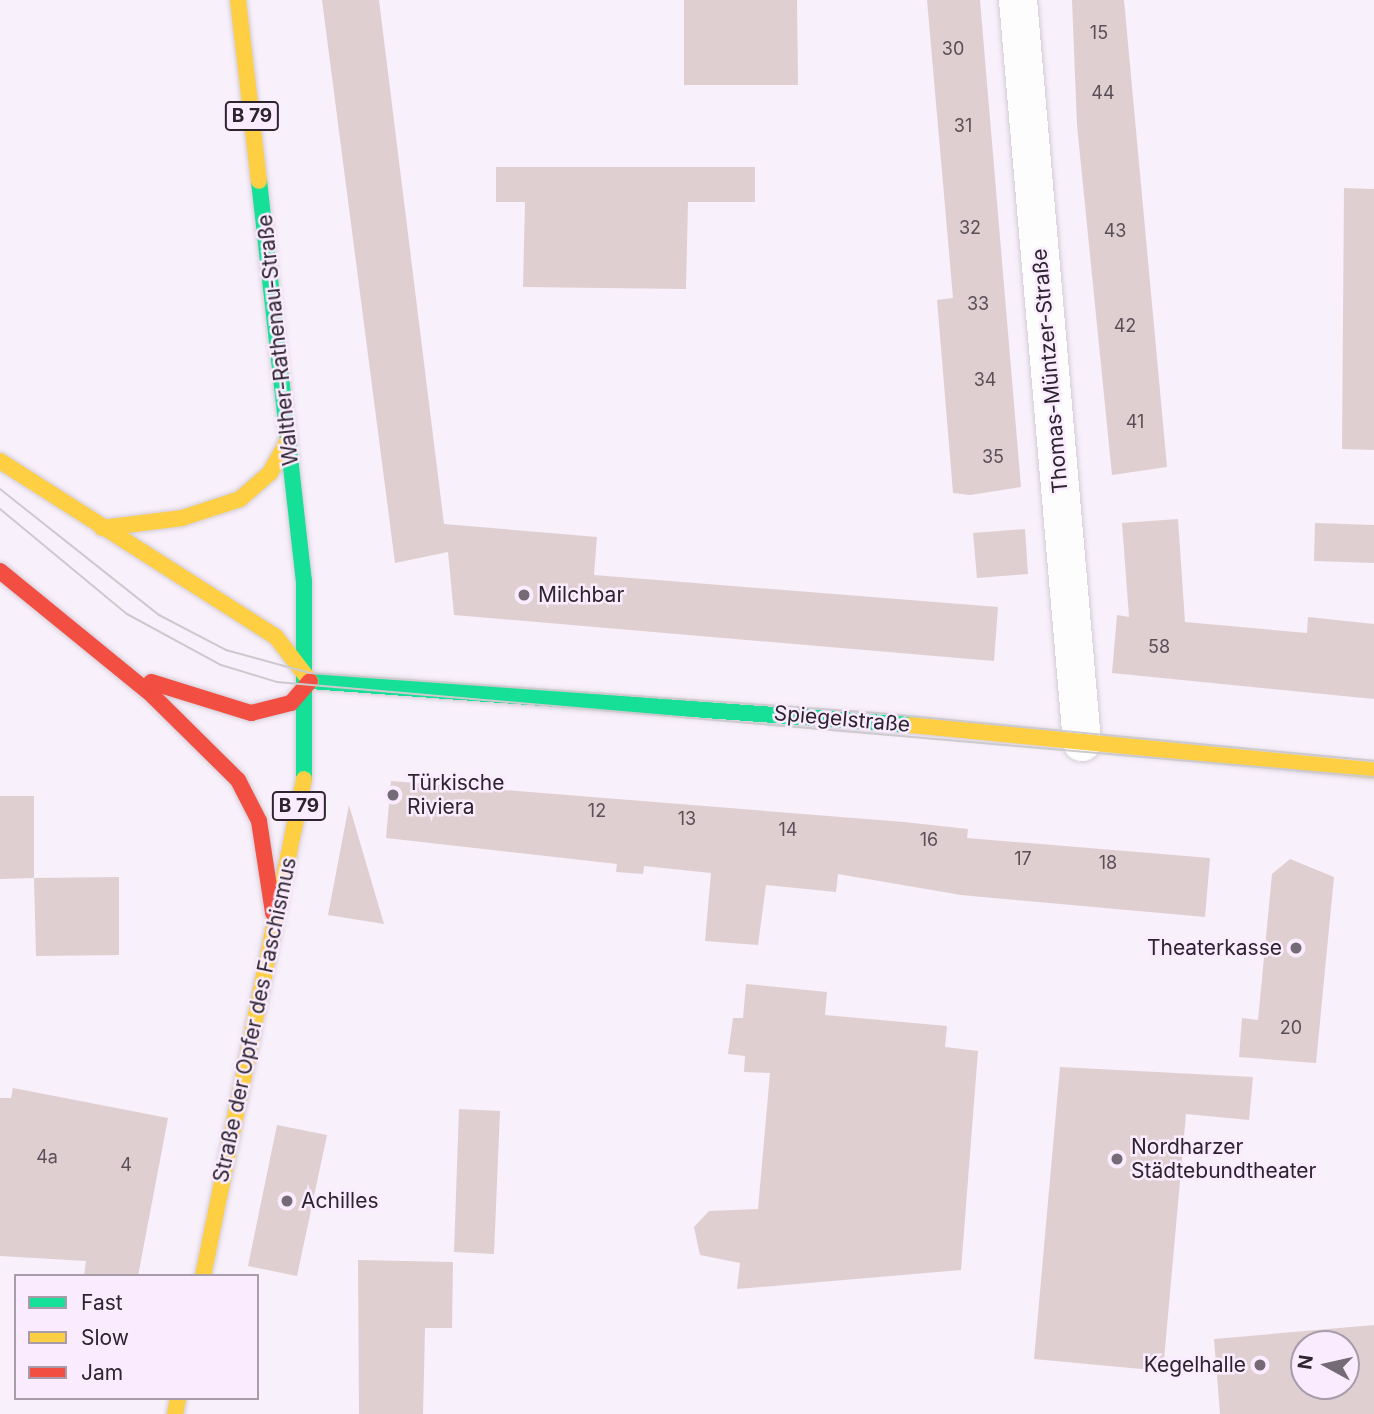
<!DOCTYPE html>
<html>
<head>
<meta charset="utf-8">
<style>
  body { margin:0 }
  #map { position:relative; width:1374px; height:1414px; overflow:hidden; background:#f8f0fa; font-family:Inter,sans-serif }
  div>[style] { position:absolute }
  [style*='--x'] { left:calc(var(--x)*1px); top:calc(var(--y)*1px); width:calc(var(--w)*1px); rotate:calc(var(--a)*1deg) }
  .building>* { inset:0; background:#e0cfd1 }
  .roads { filter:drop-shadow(0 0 2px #d3cbd5) drop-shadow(0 0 2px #d3cbd5) }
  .street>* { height:38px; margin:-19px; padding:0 19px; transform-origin:19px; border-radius:19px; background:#fefdfe }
  .fast>* { height:16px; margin:-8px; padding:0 8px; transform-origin:8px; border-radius:8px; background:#16e098 }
  .slow>* { height:16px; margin:-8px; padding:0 8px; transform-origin:8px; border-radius:8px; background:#ffcf43 }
  .jam>* { height:16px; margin:-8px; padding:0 8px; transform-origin:8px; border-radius:8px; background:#f24e42 }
  .tram>* { height:2px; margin:-1px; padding:0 1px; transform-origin:1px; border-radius:1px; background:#cccacc }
  .dots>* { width:19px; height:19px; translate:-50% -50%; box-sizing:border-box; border:4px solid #faecfe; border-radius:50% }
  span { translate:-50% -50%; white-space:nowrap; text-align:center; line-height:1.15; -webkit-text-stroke:5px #faecfe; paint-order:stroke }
  .number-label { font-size:18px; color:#5a4f58 }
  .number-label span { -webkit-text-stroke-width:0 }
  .shield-label span { padding:2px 5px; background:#faecfe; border:2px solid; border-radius:5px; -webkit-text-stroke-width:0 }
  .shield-label { font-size:19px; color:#2d242f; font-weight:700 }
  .street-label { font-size:21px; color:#2d242f }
  .poi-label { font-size:21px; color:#2d242f }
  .left { translate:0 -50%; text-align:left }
  .right { translate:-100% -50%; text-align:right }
  .legend { position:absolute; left:14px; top:1274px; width:245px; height:126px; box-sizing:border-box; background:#faecfe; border:2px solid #a89cab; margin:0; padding:9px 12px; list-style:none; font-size:21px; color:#2d242f }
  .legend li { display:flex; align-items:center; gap:14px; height:35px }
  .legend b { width:35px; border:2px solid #a89cab }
  .north { position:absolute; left:1290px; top:1330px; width:70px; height:70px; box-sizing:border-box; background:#faecfe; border:2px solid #a89cab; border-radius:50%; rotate:278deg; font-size:19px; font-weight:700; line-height:28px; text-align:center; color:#2d242f }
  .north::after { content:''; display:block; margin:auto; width:24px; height:32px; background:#746b76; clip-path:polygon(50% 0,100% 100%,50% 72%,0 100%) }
</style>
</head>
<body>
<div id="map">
  <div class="building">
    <i style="clip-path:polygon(322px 0,379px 0,444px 524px,597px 537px,594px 575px,998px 607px,994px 661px,454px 615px,448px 552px,395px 563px)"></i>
    <i style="clip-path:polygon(684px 0,797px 0,798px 85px,684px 85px)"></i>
    <i style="clip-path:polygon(927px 0,980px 0,1021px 487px,970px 495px,953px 493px,937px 300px,953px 298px)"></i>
    <i style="clip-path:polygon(1072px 0,1124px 0,1167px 467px,1112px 475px,1077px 125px)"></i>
    <i style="clip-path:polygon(496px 167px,755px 167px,755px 202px,688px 202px,686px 289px,523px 287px,525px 202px,496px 202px)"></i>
    <i style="clip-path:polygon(1344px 188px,1374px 189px,1374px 450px,1342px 449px)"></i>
    <i style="clip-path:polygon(1178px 519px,1185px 622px,1307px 633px,1308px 617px,1374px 624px,1374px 699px,1112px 673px,1117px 615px,1129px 617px,1122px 523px)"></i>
    <i style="clip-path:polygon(1315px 523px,1374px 525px,1374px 563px,1314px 561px)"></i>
    <i style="clip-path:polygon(1025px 529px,1028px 574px,977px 578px,973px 533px)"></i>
    <i style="clip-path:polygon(391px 781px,904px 822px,968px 829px,967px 838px,1210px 858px,1205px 917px,961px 895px,838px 874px,836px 892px,766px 885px,758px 945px,705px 941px,711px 873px,644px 866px,643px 874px,616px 872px,617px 864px,386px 838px)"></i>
    <i style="clip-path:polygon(0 796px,34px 796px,34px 878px,0 879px)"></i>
    <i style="clip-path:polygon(349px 805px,384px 924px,328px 915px)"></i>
    <i style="clip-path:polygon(1290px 859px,1334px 877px,1316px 1063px,1239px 1057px,1242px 1018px,1258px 1020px,1272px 874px)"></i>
    <i style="clip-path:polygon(119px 877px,119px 955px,36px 956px,34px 878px)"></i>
    <i style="clip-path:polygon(746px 984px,827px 992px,825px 1015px,947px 1026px,945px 1047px,978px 1051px,961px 1270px,737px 1289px,740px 1263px,700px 1255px,694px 1227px,709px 1211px,758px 1209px,770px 1073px,744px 1072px,745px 1056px,728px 1054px,733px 1018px,743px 1018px)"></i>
    <i style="clip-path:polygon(1060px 1067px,1253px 1077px,1249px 1120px,1186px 1114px,1163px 1371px,1034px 1359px)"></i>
    <i style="clip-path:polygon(13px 1088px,168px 1118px,138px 1276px,84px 1276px,86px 1261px,0 1256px,0 1098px,11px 1098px)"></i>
    <i style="clip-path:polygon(459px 1109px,500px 1111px,494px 1254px,454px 1252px)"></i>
    <i style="clip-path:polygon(277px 1125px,327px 1135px,297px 1276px,248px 1266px)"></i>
    <i style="clip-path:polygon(358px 1260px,453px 1262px,452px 1328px,425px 1328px,423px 1414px,359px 1414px)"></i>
    <i style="clip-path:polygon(evenodd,1374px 1325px,1374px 1414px,1220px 1414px,1214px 1339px,1374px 1325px,1304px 1344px,1346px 1344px,1346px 1386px,1304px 1386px,1304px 1344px)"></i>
  </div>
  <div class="roads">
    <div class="street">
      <i style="--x:1018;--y:0;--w:745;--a:85.07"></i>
    </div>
    <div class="fast">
      <i style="--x:259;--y:181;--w:403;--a:83.6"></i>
      <i style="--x:304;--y:581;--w:198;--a:90"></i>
      <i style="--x:310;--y:681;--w:603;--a:4.19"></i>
    </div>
    <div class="slow">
      <i style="--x:238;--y:0;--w:182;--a:83.4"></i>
      <i style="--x:0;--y:461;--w:327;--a:32.5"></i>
      <i style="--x:276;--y:637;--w:56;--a:52.3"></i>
      <i style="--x:102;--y:528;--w:81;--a:-7.1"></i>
      <i style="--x:182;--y:518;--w:61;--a:-18.1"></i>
      <i style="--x:240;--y:499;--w:40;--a:-41"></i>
      <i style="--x:270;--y:473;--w:39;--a:-61"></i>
      <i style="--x:911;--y:725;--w:465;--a:5.6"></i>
      <i style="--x:203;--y:1276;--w:507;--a:-78.51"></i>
      <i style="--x:175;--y:1414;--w:16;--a:-79"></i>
    </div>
    <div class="jam">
      <i style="--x:0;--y:571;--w:198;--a:39.2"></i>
      <i style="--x:153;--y:696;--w:120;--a:44.7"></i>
      <i style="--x:238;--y:780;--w:46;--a:62.9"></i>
      <i style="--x:259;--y:821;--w:93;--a:81.3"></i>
      <i style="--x:151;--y:682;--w:105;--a:17.2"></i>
      <i style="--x:251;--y:713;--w:41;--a:-14"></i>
      <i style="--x:291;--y:703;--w:29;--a:-49"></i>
    </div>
  </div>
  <div class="tram">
    <i style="--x:0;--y:489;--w:203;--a:38.4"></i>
    <i style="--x:159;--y:615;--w:76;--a:27.6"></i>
    <i style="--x:226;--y:650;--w:87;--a:15.3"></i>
    <i style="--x:310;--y:673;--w:568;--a:4.04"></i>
    <i style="--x:877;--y:713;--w:499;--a:5.5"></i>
    <i style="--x:0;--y:509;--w:165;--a:39.6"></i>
    <i style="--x:127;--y:614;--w:107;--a:28.5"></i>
    <i style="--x:221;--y:665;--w:59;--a:16.9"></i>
    <i style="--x:277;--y:682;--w:1101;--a:4.95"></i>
  </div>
  <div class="dots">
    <i style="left:524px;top:595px;background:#746b76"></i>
    <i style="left:393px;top:795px;background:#746b76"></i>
    <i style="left:1296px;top:948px;background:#746b76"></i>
    <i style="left:1117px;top:1159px;background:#746b76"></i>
    <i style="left:287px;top:1201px;background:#746b76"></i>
    <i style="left:1260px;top:1365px;background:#746b76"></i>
  </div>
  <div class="number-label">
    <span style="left:1099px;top:33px">15</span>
    <span style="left:953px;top:49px">30</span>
    <span style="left:1103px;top:93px">44</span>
    <span style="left:963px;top:126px">31</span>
    <span style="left:970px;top:228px">32</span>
    <span style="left:1115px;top:231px">43</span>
    <span style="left:978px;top:304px">33</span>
    <span style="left:1125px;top:326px">42</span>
    <span style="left:985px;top:380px">34</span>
    <span style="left:1135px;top:422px">41</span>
    <span style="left:993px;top:457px">35</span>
    <span style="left:1159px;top:647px">58</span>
    <span style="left:597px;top:811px">12</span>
    <span style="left:687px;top:819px">13</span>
    <span style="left:788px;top:830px">14</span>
    <span style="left:929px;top:840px">16</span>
    <span style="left:1023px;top:859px">17</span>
    <span style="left:1108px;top:863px">18</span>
    <span style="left:1291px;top:1028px">20</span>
    <span style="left:47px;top:1157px">4a</span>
    <span style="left:126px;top:1165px">4</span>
  </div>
  <div class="shield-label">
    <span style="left:252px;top:116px">B 79</span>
    <span style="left:299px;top:806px">B 79</span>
  </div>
  <div class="street-label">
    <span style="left:278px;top:340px;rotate:-96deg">Walther-Rathenau-Straße</span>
    <span style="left:1050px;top:371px;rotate:-95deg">Thomas-Müntzer-Straße</span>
    <span style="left:842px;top:719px;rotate:5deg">Spiegelstraße</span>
    <span style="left:255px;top:1020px;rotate:-78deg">Straße der Opfer des Faschismus</span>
  </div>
  <div class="poi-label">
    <span class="left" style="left:538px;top:595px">Milchbar</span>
    <span class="left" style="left:407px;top:795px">Türkische<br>Riviera</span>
    <span class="right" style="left:1282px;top:948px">Theaterkasse</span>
    <span class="left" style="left:1131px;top:1159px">Nordharzer<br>Städtebundtheater</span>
    <span class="left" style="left:301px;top:1201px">Achilles</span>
    <span class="right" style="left:1246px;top:1365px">Kegelhalle</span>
  </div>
  <ul class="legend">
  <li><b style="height:9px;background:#16e098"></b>Fast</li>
  <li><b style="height:9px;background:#ffcf43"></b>Slow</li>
  <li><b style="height:9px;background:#f24e42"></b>Jam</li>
  </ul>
  <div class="north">N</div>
</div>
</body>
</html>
